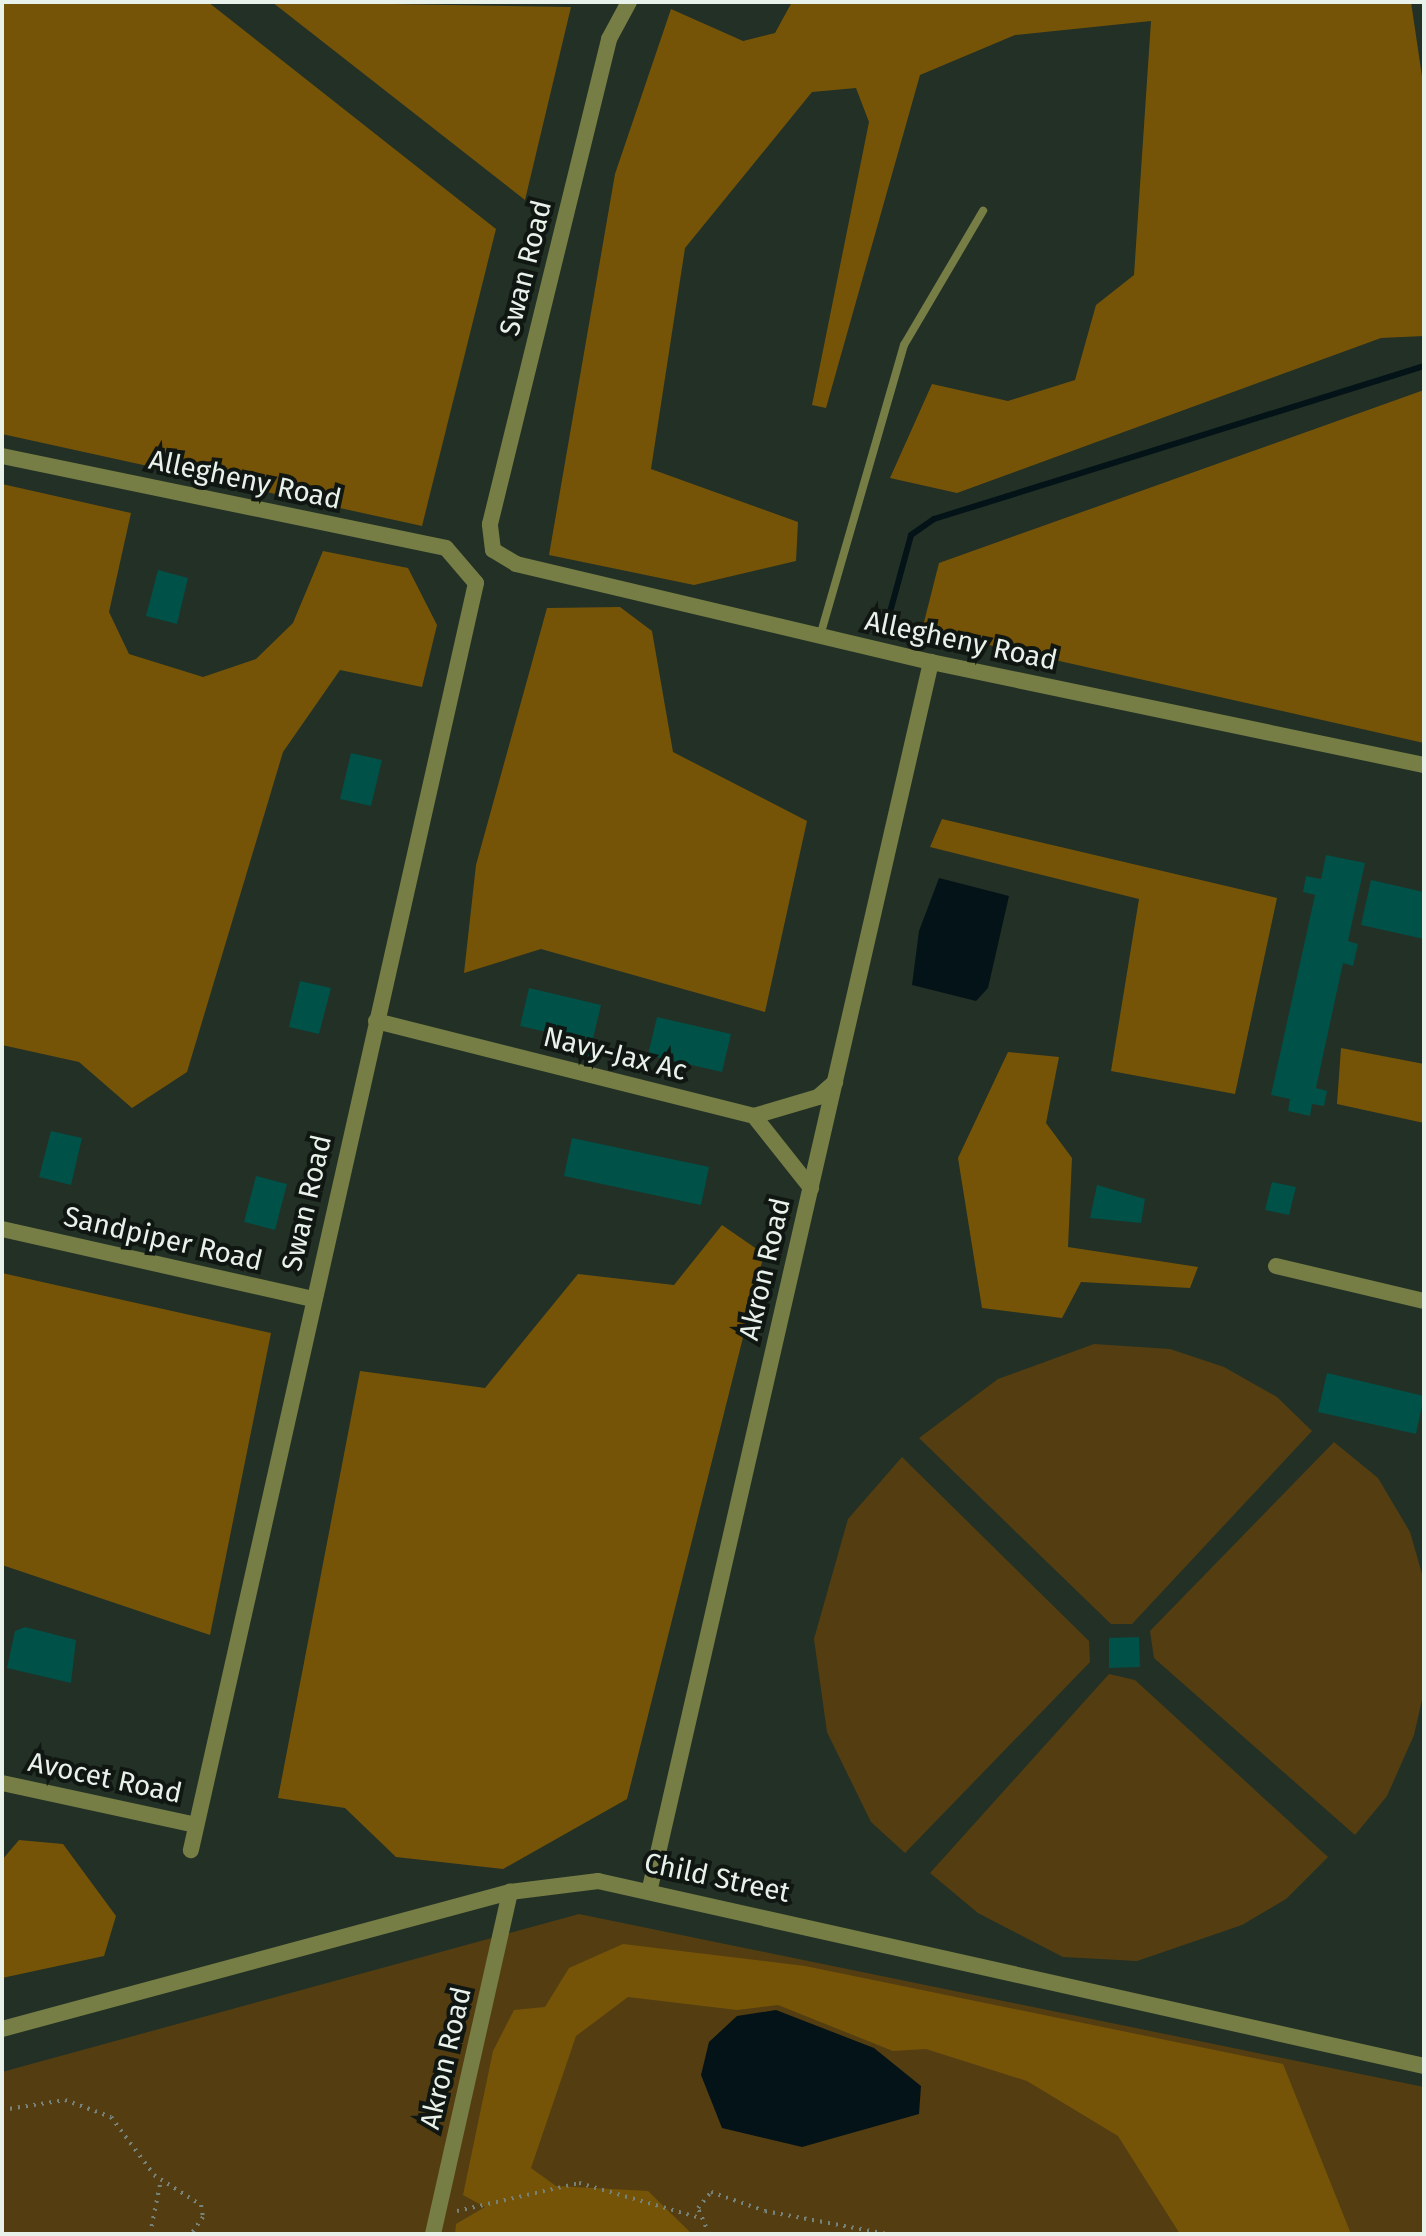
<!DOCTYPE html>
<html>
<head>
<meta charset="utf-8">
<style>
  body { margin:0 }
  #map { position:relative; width:1426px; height:2236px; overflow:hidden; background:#233025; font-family:"Fira Sans",sans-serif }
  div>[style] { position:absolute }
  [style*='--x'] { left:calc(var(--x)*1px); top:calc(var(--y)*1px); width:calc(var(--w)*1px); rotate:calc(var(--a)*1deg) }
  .green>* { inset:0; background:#543e11 }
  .forest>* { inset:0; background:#755408 }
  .water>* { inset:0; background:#041317 }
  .stream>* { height:6px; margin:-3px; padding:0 3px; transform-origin:3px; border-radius:3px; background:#041317 }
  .building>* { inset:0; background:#005148 }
  .path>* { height:4px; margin-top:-2px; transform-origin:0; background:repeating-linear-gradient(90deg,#778379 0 2px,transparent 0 8px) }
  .service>* { height:8px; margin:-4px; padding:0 4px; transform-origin:4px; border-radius:4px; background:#767e45 }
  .minor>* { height:16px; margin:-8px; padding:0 8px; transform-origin:8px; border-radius:8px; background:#767e45 }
  .tertiary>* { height:16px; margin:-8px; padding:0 8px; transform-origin:8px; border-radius:8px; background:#767e45 }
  span { translate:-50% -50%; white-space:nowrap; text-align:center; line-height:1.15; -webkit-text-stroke:8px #101611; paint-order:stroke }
  .street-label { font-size:28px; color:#e9f2ea }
  .frame { position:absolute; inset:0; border:4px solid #e9f2ea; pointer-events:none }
</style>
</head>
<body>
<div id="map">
  <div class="green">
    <i style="clip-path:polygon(1094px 1344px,1170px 1349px,1224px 1367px,1277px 1397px,1312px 1431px,1132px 1624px,1111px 1624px,919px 1438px,998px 1379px)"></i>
    <i style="clip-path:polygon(1334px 1442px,1378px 1478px,1410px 1532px,1424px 1581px,1424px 1691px,1414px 1735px,1387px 1796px,1355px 1835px,1154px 1658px,1150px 1631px)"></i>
    <i style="clip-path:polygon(902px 1457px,1089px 1641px,1090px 1662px,905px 1853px,871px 1822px,827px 1732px,814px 1639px,848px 1519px)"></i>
    <i style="clip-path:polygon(1109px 1674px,1135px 1680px,1328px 1857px,1286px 1899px,1242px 1925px,1137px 1961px,1063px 1957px,978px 1913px,930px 1873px)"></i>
    <i style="clip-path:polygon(579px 1914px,1424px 2087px,1424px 2234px,2px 2234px,2px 2072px)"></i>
  </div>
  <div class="forest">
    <i style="clip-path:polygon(2px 2px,208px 2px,496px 229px,422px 526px,2px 434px)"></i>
    <i style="clip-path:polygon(272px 2px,571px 7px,525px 200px)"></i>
    <i style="clip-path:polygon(792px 2px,1411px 2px,1424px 90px,1424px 336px,1381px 338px,957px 493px,890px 478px,932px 384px,1008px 401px,1075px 380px,1096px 305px,1134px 275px,1151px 21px,1015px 35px,920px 75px,826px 408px,812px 405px,869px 122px,856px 88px,812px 92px,685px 248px,651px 469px,798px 522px,796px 561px,694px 585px,549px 555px,615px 174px,671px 9px,743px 41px,775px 33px)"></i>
    <i style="clip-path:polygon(1424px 390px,1424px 743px,922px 630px,939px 563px)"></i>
    <i style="clip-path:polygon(2px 484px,131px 513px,109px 612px,129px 654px,203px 677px,256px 659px,293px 623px,323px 551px,408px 568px,437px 625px,422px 687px,340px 670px,283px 752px,187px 1072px,132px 1108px,79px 1062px,2px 1045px)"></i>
    <i style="clip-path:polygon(620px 607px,652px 631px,673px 752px,807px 821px,765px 1012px,541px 949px,464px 973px,476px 865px,547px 608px)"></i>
    <i style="clip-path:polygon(942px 819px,1277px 898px,1235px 1094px,1111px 1071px,1139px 899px,930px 847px)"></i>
    <i style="clip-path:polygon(1341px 1048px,1424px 1064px,1424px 1123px,1337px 1104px)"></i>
    <i style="clip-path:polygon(1008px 1052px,1059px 1057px,1046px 1123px,1072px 1158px,1068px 1247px,1198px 1267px,1190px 1288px,1081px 1282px,1062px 1318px,982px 1308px,958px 1158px)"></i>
    <i style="clip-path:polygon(722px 1225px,764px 1254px,627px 1799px,503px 1869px,396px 1857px,345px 1808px,278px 1798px,360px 1371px,485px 1388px,578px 1274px,674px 1285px)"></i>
    <i style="clip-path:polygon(2px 1273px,271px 1333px,210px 1635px,2px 1565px)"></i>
    <i style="clip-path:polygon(19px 1840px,63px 1844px,116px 1916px,104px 1956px,2px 1978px,2px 1860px)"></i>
    <i style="clip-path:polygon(623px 1944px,805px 1966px,1283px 2064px,1351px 2234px,1180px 2234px,1118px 2136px,1027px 2081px,926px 2049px,893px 2051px,778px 2005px,737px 2010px,628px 1997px,576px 2036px,531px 2168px,556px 2186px,648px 2191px,692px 2234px,455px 2234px,456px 2224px,485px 2207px,463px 2195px,493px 2051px,514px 2010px,545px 2007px,569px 1968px)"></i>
  </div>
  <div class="water">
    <i style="clip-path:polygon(939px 878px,1009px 896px,988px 988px,976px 1001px,912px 985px,919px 931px)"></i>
    <i style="clip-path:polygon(776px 2010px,874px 2048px,921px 2086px,919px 2114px,802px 2147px,722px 2128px,701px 2075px,709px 2042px,737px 2016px)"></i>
  </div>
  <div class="stream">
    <i style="--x:887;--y:623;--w:91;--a:-74.7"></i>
    <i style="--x:911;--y:535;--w:28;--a:-35"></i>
    <i style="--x:934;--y:519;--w:513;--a:-17.34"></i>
  </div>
  <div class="building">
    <i style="clip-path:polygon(158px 570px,188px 578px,177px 624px,146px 616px)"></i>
    <i style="clip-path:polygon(351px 753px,382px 760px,371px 806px,340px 799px)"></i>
    <i style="clip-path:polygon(1326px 855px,1365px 863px,1348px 941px,1358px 944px,1353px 966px,1343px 963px,1316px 1088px,1327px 1091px,1324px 1106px,1312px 1104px,1310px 1116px,1288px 1111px,1290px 1099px,1271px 1095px,1315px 895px,1303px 892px,1306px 876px,1321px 879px)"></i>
    <i style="clip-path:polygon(1371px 880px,1424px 892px,1424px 939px,1361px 925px)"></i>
    <i style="clip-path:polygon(300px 981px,331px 988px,319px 1034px,289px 1027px)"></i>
    <i style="clip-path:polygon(529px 988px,601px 1005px,589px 1056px,553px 1048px,556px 1034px,520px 1026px)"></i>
    <i style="clip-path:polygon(657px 1017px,731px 1034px,722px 1072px,648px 1055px)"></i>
    <i style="clip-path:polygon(51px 1131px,82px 1138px,71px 1185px,39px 1177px)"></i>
    <i style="clip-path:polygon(572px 1138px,709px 1167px,701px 1205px,564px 1176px)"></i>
    <i style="clip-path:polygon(256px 1176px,287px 1184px,275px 1230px,244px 1222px)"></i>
    <i style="clip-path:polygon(1272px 1182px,1296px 1187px,1289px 1215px,1265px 1210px)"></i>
    <i style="clip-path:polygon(1097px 1185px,1145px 1199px,1141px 1223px,1090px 1218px)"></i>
    <i style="clip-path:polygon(1327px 1373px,1424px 1396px,1416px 1434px,1318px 1412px)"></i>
    <i style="clip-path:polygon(25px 1627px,76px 1640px,71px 1683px,7px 1668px,15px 1631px)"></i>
    <i style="clip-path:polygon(1139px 1637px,1140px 1667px,1109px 1668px,1109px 1638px)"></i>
  </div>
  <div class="path">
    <i style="--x:2;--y:2110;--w:64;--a:-9"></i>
    <i style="--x:65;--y:2100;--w:49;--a:20.3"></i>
    <i style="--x:111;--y:2117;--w:72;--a:53.4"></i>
    <i style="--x:154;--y:2175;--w:56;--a:32.6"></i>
    <i style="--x:201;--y:2205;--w:12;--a:81"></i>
    <i style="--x:203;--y:2217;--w:21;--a:125"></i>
    <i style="--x:457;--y:2211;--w:125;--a:-12.9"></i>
    <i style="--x:579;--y:2183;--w:126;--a:16.1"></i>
    <i style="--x:150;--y:2234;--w:55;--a:-78.5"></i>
    <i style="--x:709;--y:2234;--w:28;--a:-113"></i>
    <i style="--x:698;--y:2208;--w:21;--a:-51"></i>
    <i style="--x:711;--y:2192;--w:57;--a:19.4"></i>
    <i style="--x:765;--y:2211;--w:124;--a:10.7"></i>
  </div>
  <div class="service">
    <i style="--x:820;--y:636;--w:303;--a:-73.9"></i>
    <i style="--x:904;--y:345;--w:156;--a:-59.5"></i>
  </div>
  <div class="minor">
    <i style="--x:2;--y:456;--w:453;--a:11.7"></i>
    <i style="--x:446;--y:548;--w:46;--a:49.4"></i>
    <i style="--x:476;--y:583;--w:1299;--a:102.68"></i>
    <i style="--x:493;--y:550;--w:26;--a:-97"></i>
    <i style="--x:490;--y:524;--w:499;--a:-76.2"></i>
    <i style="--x:609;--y:39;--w:42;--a:-61.6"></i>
    <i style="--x:376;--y:1021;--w:390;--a:14.1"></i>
    <i style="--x:754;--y:1116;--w:67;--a:-16.5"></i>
    <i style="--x:818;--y:1097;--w:23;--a:-41"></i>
    <i style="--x:754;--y:1116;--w:92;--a:51.6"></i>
    <i style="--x:2;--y:1229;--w:318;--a:12.7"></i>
    <i style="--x:1276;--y:1266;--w:152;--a:13.3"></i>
    <i style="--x:2;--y:1783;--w:198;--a:12.2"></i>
    <i style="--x:650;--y:1888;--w:1258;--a:-77.09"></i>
    <i style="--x:2;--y:2029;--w:526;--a:-15.09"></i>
    <i style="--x:510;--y:1892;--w:89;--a:-7.1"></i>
    <i style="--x:598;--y:1881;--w:846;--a:12.62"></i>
    <i style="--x:433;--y:2234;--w:351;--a:-77.3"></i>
  </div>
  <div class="tertiary">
    <i style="--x:493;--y:550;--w:27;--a:31"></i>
    <i style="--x:516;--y:564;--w:426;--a:13.3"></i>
    <i style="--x:931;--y:662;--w:504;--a:11.8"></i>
  </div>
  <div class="street-label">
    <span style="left:526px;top:268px;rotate:-76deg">Swan Road</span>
    <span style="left:245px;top:480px;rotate:12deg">Allegheny Road</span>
    <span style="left:961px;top:641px;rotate:12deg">Allegheny Road</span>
    <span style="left:615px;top:1054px;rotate:14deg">Navy-Jax Ac</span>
    <span style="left:307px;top:1203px;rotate:-77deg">Swan Road</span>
    <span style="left:163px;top:1239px;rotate:13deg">Sandpiper Road</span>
    <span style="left:765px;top:1269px;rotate:-77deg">Akron Road</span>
    <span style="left:105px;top:1778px;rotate:12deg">Avocet Road</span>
    <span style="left:717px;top:1878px;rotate:12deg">Child Street</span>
    <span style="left:446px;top:2058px;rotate:-77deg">Akron Road</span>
  </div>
  <div class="frame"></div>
</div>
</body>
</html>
